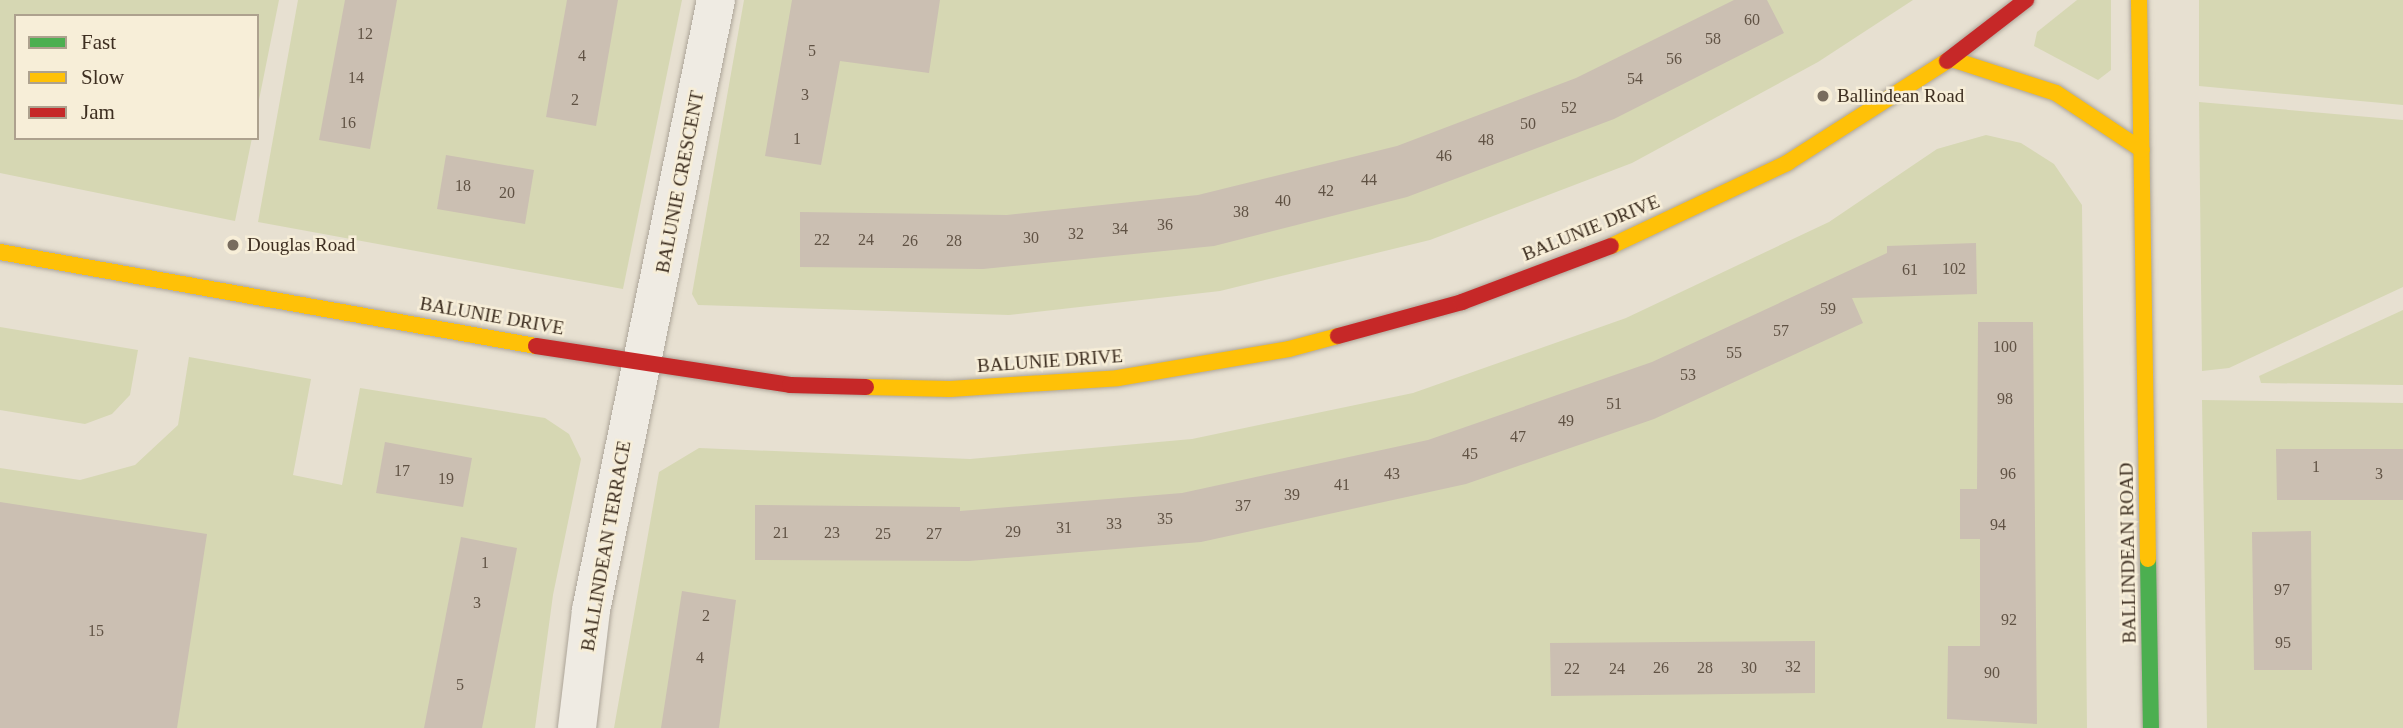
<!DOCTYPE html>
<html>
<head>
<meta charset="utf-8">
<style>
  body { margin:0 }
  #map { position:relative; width:2403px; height:728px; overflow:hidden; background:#e7e0d1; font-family:"Times New Roman",serif }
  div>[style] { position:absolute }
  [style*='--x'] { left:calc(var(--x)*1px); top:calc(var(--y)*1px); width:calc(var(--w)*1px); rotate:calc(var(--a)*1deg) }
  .green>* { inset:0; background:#d6d7b3 }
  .building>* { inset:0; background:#cbbfb2 }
  .roads { filter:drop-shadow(0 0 2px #ada599) drop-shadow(0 0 2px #ada599) }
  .street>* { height:38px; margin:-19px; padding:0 19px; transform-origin:19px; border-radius:19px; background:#efebe3 }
  .fast>* { height:16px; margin:-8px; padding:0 8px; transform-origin:8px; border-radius:8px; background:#4caf50 }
  .slow>* { height:16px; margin:-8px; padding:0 8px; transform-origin:8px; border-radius:8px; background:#ffc107 }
  .jam>* { height:16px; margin:-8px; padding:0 8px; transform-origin:8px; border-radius:8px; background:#c62828 }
  .dots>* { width:19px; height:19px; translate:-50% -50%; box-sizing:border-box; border:4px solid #f7eed8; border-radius:50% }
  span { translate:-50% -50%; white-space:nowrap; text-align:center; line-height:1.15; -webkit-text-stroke:5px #f7eed8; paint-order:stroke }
  .number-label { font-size:16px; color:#605244 }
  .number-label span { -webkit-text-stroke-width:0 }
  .poi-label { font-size:19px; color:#3d2e20 }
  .left { translate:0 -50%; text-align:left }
  .street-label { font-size:19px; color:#3d2e20 }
  .legend { position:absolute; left:14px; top:14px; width:245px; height:126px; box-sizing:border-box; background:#f7eed8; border:2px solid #ada18e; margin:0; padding:9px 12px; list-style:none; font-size:21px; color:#3d2e20 }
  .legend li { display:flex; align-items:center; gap:14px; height:35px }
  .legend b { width:35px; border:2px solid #ada18e }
</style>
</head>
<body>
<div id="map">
  <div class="green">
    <i style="clip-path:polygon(0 0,279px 0,257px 110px,257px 16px,16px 16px,16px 138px,252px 138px,235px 221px,0 173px)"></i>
    <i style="clip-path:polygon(298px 0,682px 0,623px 289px,258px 222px)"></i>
    <i style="clip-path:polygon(744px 0,1913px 0,1818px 62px,1632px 163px,1430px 240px,1220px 291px,1009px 315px,698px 305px,692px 294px)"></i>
    <i style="clip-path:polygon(2077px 0,2111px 0,2111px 70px,2098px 80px,2034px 46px,2037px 32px)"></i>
    <i style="clip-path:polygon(2199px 0,2403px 0,2403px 105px,2199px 86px)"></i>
    <i style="clip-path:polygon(2199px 102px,2403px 120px,2403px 287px,2229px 368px,2202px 371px)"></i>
    <i style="clip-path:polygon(1986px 135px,2021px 143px,2054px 164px,2082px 205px,2087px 728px,614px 728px,659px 472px,699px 448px,970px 459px,1192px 439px,1413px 393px,1626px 318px,1829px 222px,1937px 149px)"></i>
    <i style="clip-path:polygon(2403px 310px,2403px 385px,2261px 383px,2259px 376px)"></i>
    <i style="clip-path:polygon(0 327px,138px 350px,130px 395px,112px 414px,85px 424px,0 410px)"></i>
    <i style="clip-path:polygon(189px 357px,311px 379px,293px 475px,342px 485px,360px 388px,545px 418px,569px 434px,581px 459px,553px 595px,535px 728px,177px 728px,0 502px,0 468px,80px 480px,135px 465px,178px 425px)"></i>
    <i style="clip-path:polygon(2202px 400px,2403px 403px,2403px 728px,2207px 728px)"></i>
  </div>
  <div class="building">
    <i style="clip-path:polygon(345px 0,397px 0,370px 149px,319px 140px)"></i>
    <i style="clip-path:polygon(567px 0,618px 0,596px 126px,546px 117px)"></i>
    <i style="clip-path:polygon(792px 0,940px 0,929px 73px,840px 61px,821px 165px,765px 156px)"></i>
    <i style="clip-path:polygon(1734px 0,1767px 0,1784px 33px,1614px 119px,1407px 197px,1214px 246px,983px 269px,800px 267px,800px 212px,1007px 215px,1198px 195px,1397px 146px,1576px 78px)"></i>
    <i style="clip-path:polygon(446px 155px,534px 170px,525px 224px,437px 209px)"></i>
    <i style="clip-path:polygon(1976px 243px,1977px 294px,1852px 298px,1863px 323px,1654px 419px,1466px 484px,1201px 542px,969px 561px,755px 560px,755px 505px,960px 507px,960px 511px,1182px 493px,1428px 440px,1652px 362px,1887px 253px,1887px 246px)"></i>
    <i style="clip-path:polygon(1978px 322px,2033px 322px,2037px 724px,1947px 719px,1948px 646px,1980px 646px,1980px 539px,1960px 539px,1960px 489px,1977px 489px)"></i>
    <i style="clip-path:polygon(385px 442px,472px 458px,463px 507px,376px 493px)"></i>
    <i style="clip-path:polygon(2276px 449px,2403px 449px,2403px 500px,2277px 500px)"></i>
    <i style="clip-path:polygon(0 502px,207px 534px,177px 728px,0 728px)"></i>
    <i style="clip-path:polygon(2311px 531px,2312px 670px,2254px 670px,2252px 532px)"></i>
    <i style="clip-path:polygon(461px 537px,517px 548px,482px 728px,424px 728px)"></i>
    <i style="clip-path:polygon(682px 591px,736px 600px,719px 728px,661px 728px)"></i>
    <i style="clip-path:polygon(1815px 641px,1815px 693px,1551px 696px,1550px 643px)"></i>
  </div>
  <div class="roads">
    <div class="street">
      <i style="--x:577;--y:728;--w:119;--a:-83.2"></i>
      <i style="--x:591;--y:610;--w:623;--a:-78.42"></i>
    </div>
    <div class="fast">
      <i style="--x:2148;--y:559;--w:169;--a:89"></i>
    </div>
    <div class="slow">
      <i style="--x:2139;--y:0;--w:559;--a:89.08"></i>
      <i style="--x:1951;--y:59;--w:110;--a:17.9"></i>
      <i style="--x:2056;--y:93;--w:103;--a:33.5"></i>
      <i style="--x:1611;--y:246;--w:195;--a:-25.2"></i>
      <i style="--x:1787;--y:163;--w:190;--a:-32.5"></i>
      <i style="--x:0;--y:252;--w:544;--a:9.95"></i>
      <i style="--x:866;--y:387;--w:84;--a:1.4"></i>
      <i style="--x:950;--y:389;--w:168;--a:-3.7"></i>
      <i style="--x:1118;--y:378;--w:173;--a:-9.6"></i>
      <i style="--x:1289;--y:349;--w:51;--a:-14.9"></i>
    </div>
    <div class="jam">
      <i style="--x:1947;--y:61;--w:100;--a:-37.7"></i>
      <i style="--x:1338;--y:336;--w:129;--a:-15.3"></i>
      <i style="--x:1462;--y:302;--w:159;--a:-20.6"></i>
      <i style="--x:536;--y:346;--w:257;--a:8.7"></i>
      <i style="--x:790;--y:385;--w:76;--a:1.5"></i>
    </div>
  </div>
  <div class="dots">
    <i style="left:1823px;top:96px;background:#786c5e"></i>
    <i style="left:233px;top:245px;background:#786c5e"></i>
  </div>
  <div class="number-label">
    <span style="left:1752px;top:20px">60</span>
    <span style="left:365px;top:34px">12</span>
    <span style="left:1713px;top:39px">58</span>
    <span style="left:812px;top:51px">5</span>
    <span style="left:582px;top:56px">4</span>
    <span style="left:1674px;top:59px">56</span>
    <span style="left:356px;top:78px">14</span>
    <span style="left:1635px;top:79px">54</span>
    <span style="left:805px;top:95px">3</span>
    <span style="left:575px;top:100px">2</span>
    <span style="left:1569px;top:108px">52</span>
    <span style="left:348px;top:123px">16</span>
    <span style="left:1528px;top:124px">50</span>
    <span style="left:797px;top:139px">1</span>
    <span style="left:1486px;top:140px">48</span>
    <span style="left:1444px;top:156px">46</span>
    <span style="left:1369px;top:180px">44</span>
    <span style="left:463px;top:186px">18</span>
    <span style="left:1326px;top:191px">42</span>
    <span style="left:507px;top:193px">20</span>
    <span style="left:1283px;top:201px">40</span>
    <span style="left:1241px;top:212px">38</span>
    <span style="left:1165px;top:225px">36</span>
    <span style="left:1120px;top:229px">34</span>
    <span style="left:1076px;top:234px">32</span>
    <span style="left:1031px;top:238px">30</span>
    <span style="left:822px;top:240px">22</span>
    <span style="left:866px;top:240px">24</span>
    <span style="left:910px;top:241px">26</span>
    <span style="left:954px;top:241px">28</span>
    <span style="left:1954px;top:269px">102</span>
    <span style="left:1910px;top:270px">61</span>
    <span style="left:1828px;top:309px">59</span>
    <span style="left:1781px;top:331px">57</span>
    <span style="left:2005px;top:347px">100</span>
    <span style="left:1734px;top:353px">55</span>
    <span style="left:1688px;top:375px">53</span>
    <span style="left:2005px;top:399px">98</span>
    <span style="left:1614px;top:404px">51</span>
    <span style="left:1566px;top:421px">49</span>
    <span style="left:1518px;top:437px">47</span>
    <span style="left:1470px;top:454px">45</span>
    <span style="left:2316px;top:467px">1</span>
    <span style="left:402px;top:471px">17</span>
    <span style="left:1392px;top:474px">43</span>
    <span style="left:2008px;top:474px">96</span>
    <span style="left:2379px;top:474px">3</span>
    <span style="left:446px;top:479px">19</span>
    <span style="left:1342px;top:485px">41</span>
    <span style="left:1292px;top:495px">39</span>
    <span style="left:1243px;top:506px">37</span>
    <span style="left:1165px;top:519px">35</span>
    <span style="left:1114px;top:524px">33</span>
    <span style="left:1998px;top:525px">94</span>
    <span style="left:1064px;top:528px">31</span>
    <span style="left:1013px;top:532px">29</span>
    <span style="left:781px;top:533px">21</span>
    <span style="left:832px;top:533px">23</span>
    <span style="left:883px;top:534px">25</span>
    <span style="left:934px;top:534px">27</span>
    <span style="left:485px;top:563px">1</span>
    <span style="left:2282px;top:590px">97</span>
    <span style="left:477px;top:603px">3</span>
    <span style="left:706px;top:616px">2</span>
    <span style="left:2009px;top:620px">92</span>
    <span style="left:96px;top:631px">15</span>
    <span style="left:2283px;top:643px">95</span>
    <span style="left:700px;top:658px">4</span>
    <span style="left:1793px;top:667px">32</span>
    <span style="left:1661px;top:668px">26</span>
    <span style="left:1705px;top:668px">28</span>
    <span style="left:1749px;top:668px">30</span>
    <span style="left:1572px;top:669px">22</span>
    <span style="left:1617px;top:669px">24</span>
    <span style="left:1992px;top:673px">90</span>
    <span style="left:460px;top:685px">5</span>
  </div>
  <div class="poi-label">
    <span class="left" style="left:1837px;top:96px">Ballindean Road</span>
    <span class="left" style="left:247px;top:245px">Douglas Road</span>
  </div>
  <div class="street-label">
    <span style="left:680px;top:182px;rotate:-79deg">BALUNIE CRESCENT</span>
    <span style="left:1591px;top:228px;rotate:-22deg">BALUNIE DRIVE</span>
    <span style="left:492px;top:316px;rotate:10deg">BALUNIE DRIVE</span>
    <span style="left:1050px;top:361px;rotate:-4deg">BALUNIE DRIVE</span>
    <span style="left:606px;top:546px;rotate:-80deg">BALLINDEAN TERRACE</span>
    <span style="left:2128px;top:553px;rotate:-91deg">BALLINDEAN ROAD</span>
  </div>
  <ul class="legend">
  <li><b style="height:9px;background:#4caf50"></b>Fast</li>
  <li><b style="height:9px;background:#ffc107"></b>Slow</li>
  <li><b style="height:9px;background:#c62828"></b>Jam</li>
  </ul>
</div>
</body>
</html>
